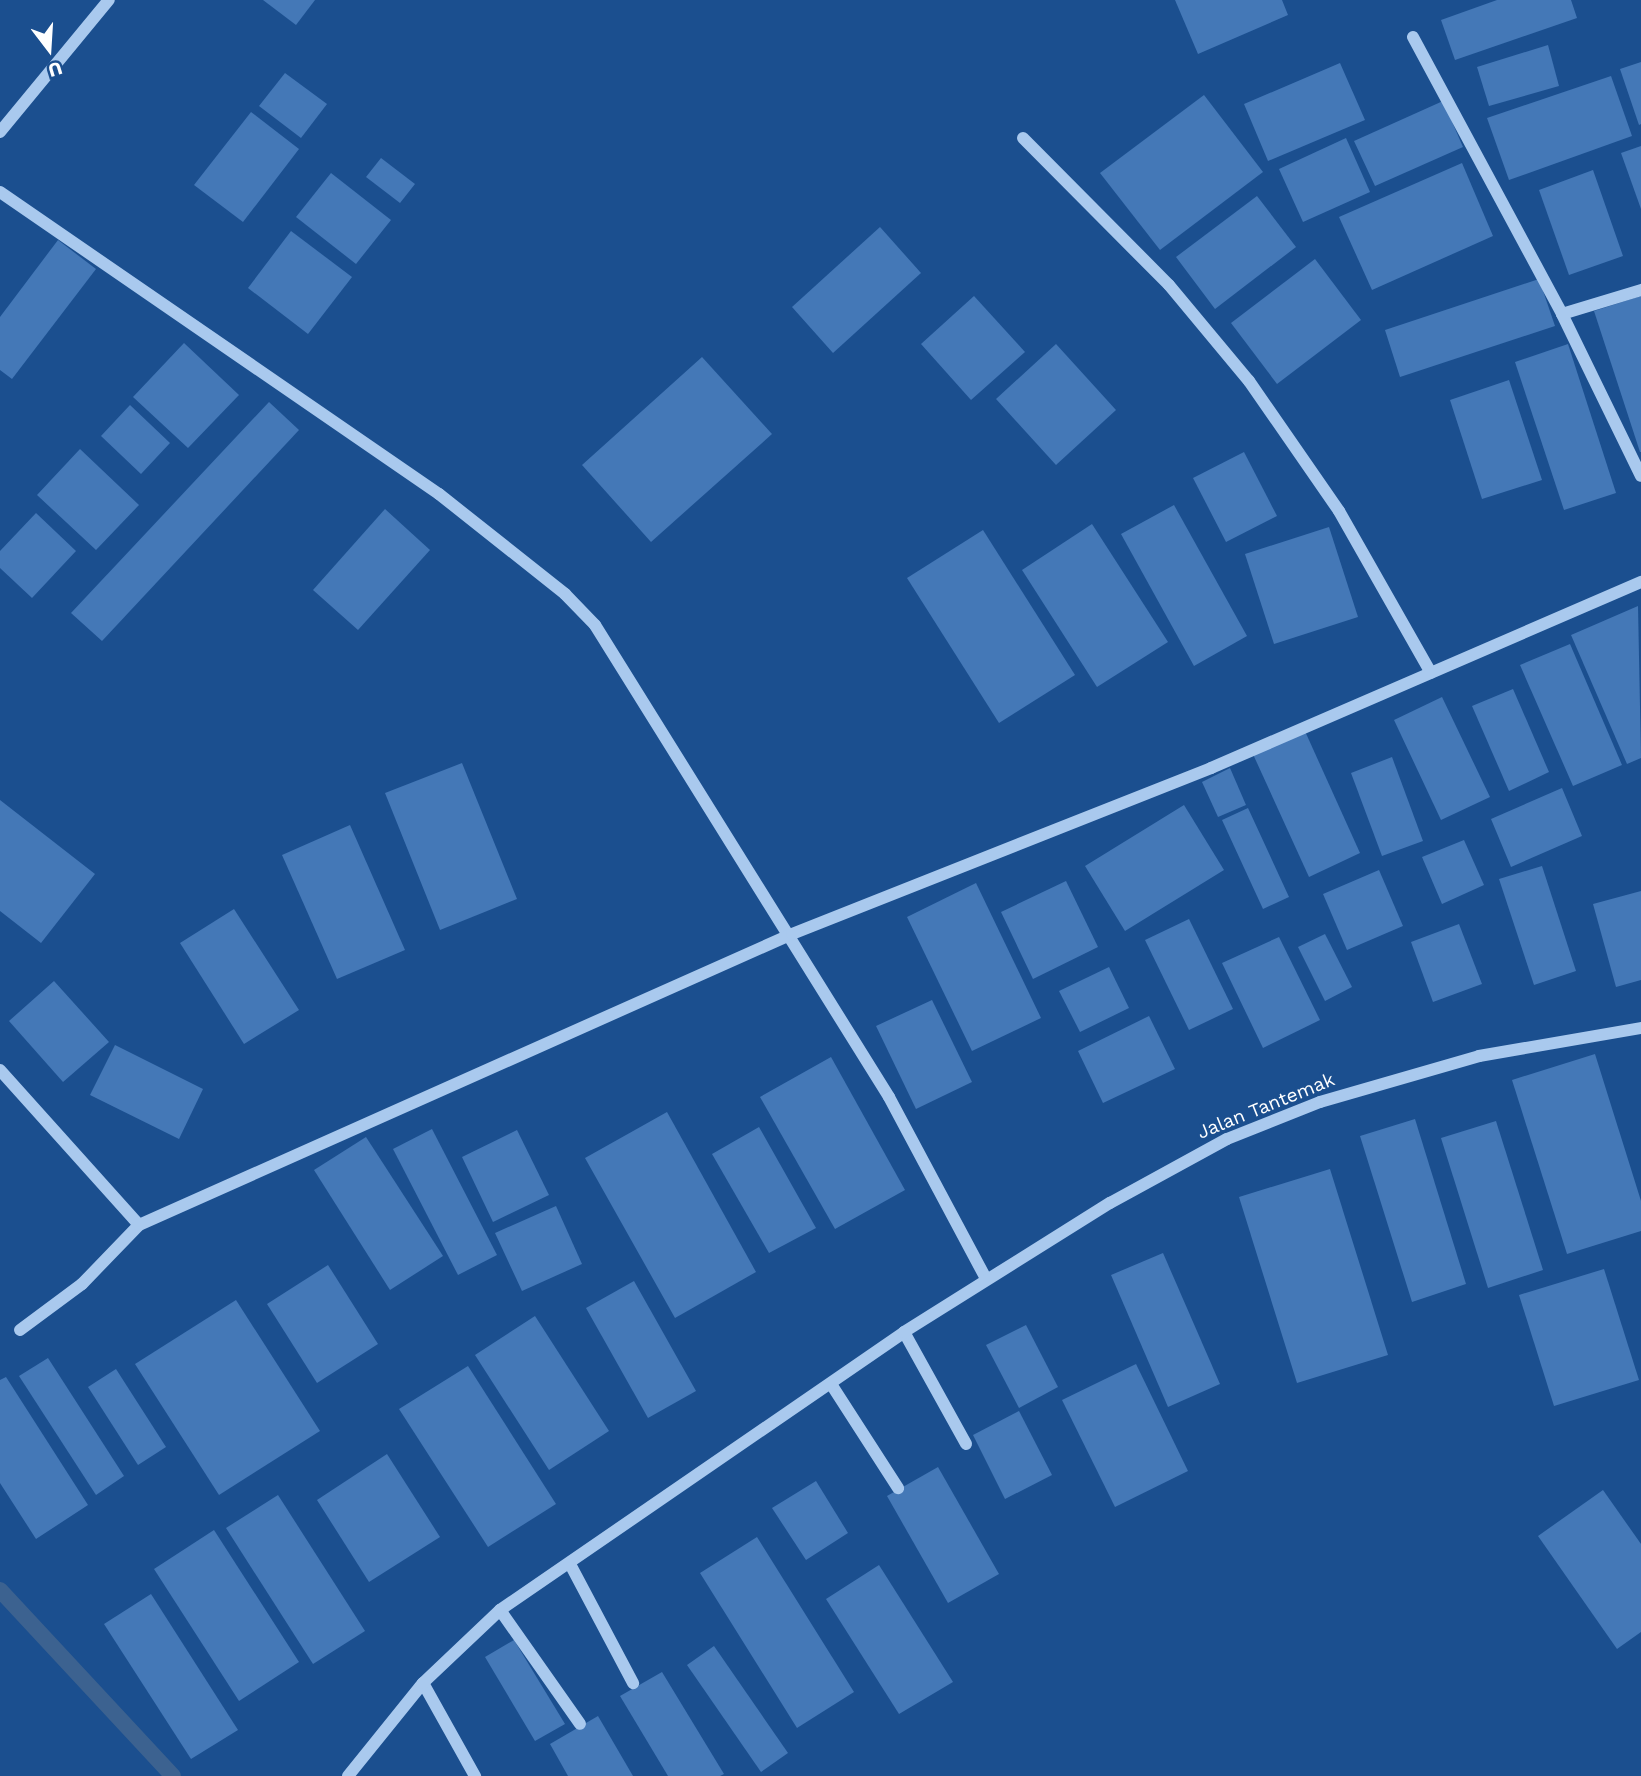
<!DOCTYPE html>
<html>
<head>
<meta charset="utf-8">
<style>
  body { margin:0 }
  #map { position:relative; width:1641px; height:1776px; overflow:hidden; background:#1b4f8f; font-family:"Work Sans",sans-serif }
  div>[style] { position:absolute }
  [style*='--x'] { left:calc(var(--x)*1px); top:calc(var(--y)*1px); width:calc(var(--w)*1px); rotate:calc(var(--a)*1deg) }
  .stream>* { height:16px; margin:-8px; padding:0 8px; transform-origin:8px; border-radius:8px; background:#3c6290 }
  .building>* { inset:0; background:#4478b7 }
  .minor>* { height:12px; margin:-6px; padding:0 6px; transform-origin:6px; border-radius:6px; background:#a9c9ee }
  span { translate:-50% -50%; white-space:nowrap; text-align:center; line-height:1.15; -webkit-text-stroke:5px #1b4f8f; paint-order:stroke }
  .street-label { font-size:19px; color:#fff }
  .north { position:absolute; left:14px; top:14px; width:70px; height:70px; -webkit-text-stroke:5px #1b4f8f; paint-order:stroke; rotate:163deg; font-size:19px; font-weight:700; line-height:28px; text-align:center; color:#fff }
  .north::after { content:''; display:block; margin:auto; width:24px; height:32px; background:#fff; clip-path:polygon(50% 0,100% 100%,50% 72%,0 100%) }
</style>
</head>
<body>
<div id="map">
  <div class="stream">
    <i style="--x:0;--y:1590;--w:254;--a:47.1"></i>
  </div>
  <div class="building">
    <i style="clip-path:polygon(263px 0,315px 0,296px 25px)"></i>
    <i style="clip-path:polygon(1175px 0,1282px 0,1288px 15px,1198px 54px)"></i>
    <i style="clip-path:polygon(1497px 0,1571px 0,1577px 18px,1455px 60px,1441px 20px)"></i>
    <i style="clip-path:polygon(1548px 45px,1559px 86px,1489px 106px,1477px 67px)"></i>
    <i style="clip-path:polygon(1641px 62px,1641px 124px,1639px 125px,1620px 69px)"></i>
    <i style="clip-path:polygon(1340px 63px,1365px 120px,1268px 161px,1244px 104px)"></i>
    <i style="clip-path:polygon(285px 73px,327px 104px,301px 138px,259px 106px)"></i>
    <i style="clip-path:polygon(1611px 76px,1632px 136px,1509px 180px,1487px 118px)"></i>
    <i style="clip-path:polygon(1204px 95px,1263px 172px,1160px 250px,1100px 173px)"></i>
    <i style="clip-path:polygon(1443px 101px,1463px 147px,1375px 186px,1354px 141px)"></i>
    <i style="clip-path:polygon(251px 112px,299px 149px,243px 222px,194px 185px)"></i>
    <i style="clip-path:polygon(1346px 138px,1370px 192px,1303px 222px,1279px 169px)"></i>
    <i style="clip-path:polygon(1641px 146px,1641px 209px,1621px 153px)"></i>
    <i style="clip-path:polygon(381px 158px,415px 184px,400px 203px,366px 177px)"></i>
    <i style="clip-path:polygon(1462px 163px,1493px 236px,1372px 290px,1339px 217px)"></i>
    <i style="clip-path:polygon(1593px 170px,1623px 256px,1569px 275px,1539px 190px)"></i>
    <i style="clip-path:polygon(331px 173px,391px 220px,356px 264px,296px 217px)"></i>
    <i style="clip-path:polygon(1257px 196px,1296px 247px,1215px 309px,1176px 257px)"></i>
    <i style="clip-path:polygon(880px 227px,921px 273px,833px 353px,792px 307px)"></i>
    <i style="clip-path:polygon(291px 231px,352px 277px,308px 334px,248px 288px)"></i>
    <i style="clip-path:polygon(58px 240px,96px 269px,12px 379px,0 370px,0 317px)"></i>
    <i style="clip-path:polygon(1315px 259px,1361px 320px,1277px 384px,1231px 323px)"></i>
    <i style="clip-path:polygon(1539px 279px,1555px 326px,1400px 377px,1385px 330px)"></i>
    <i style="clip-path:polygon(974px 296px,1025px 352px,971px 400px,921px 344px)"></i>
    <i style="clip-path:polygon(1641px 296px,1641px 452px,1640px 452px,1594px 311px)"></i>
    <i style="clip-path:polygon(184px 343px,239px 395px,188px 448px,133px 397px)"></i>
    <i style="clip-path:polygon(1056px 344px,1116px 410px,1056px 465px,996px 399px)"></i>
    <i style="clip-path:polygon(1568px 344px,1616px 493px,1564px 510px,1515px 362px)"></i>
    <i style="clip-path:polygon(702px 357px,772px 434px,651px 542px,582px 465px)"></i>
    <i style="clip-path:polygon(1509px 380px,1542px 480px,1482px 499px,1450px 400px)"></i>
    <i style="clip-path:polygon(269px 402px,299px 430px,102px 641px,71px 613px)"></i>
    <i style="clip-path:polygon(130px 405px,170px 443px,141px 474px,101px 436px)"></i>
    <i style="clip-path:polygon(80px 449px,139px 505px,96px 550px,37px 495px)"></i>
    <i style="clip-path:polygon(1244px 452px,1277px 516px,1226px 542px,1193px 478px)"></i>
    <i style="clip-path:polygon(1174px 505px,1247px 636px,1194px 666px,1121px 534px)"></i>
    <i style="clip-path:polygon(385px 509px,430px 550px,358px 630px,313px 590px)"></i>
    <i style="clip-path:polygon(36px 513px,76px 551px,32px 598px,0 568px,0 551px)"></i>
    <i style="clip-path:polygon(1092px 524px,1168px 642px,1097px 687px,1022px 570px)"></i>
    <i style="clip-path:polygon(1329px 527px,1358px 617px,1274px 644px,1245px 554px)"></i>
    <i style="clip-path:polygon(983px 530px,1075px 675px,999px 723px,907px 578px)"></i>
    <i style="clip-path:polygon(1638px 606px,1641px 758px,1627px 764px,1571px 635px)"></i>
    <i style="clip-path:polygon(1570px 644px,1622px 765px,1573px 786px,1520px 665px)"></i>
    <i style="clip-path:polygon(1513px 689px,1549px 772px,1509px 791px,1472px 706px)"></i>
    <i style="clip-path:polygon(1442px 697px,1490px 797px,1441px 820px,1394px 720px)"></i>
    <i style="clip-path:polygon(1304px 729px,1360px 853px,1309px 877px,1252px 752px)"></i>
    <i style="clip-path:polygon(1392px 757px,1423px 841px,1382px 856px,1351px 773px)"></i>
    <i style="clip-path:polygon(462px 763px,517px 899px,440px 930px,385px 793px)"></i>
    <i style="clip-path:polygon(1230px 768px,1246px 805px,1218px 817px,1202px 782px)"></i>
    <i style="clip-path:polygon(1562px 788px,1582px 836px,1511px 867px,1491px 819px)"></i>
    <i style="clip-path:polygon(0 800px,95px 874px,41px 943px,0 911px)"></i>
    <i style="clip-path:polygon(1184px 805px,1224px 870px,1125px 931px,1085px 866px)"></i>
    <i style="clip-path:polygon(1248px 808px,1289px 897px,1263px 909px,1222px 820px)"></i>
    <i style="clip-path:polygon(350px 825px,405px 950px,337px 979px,282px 855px)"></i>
    <i style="clip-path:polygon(1464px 840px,1484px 885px,1442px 904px,1422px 857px)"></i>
    <i style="clip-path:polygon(1542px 866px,1576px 971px,1534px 985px,1499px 879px)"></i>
    <i style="clip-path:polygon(1379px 870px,1403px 926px,1347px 950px,1323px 894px)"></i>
    <i style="clip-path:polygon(1066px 881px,1098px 947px,1033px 979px,1001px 912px)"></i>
    <i style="clip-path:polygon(976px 883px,1041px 1018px,972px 1051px,907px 917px)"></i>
    <i style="clip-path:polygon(1641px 891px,1641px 980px,1616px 987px,1593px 904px)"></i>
    <i style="clip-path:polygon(234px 909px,299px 1010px,244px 1044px,180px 943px)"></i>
    <i style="clip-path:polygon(1189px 919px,1233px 1009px,1189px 1030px,1145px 940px)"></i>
    <i style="clip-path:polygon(1459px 924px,1482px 984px,1433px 1002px,1411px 942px)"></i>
    <i style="clip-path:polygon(1325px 934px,1352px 987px,1325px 1001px,1298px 947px)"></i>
    <i style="clip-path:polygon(1279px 937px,1320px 1020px,1263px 1048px,1222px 963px)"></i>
    <i style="clip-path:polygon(1109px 967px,1129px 1008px,1080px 1032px,1059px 991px)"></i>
    <i style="clip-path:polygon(54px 981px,109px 1042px,63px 1082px,9px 1021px)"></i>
    <i style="clip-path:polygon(932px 1000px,972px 1082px,916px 1109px,876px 1026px)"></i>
    <i style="clip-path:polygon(1149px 1016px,1175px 1069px,1103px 1103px,1078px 1051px)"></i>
    <i style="clip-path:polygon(115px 1045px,203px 1089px,179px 1139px,90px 1095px)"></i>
    <i style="clip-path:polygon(1595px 1054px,1641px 1201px,1641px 1231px,1567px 1254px,1512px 1080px)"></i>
    <i style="clip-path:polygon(831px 1057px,905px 1190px,835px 1229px,760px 1097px)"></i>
    <i style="clip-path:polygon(667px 1112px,756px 1272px,675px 1318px,585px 1158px)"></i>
    <i style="clip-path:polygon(1415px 1119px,1466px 1284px,1412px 1302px,1360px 1136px)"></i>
    <i style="clip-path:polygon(1496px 1121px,1543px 1270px,1488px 1288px,1441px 1138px)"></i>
    <i style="clip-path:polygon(759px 1127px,816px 1228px,769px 1253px,712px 1154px)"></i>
    <i style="clip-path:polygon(432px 1129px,497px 1255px,458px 1275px,393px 1149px)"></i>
    <i style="clip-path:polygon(517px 1130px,549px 1195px,493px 1222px,462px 1157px)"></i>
    <i style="clip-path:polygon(366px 1137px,443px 1256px,390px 1290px,314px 1170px)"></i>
    <i style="clip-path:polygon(1330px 1169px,1388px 1355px,1297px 1383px,1239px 1197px)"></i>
    <i style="clip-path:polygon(556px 1206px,582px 1264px,522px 1291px,495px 1233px)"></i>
    <i style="clip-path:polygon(1163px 1253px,1220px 1384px,1168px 1407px,1111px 1275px)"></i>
    <i style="clip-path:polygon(328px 1265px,378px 1344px,317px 1383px,267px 1304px)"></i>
    <i style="clip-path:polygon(1604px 1269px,1639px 1380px,1554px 1406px,1519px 1295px)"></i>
    <i style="clip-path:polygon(634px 1281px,696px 1391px,648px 1418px,586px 1308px)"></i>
    <i style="clip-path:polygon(236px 1300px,320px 1431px,219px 1495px,135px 1364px)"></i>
    <i style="clip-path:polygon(535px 1316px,609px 1431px,549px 1470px,475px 1355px)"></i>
    <i style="clip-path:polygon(1026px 1325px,1058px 1387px,1019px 1408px,986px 1345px)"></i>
    <i style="clip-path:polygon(48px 1358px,124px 1476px,96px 1495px,19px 1376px)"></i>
    <i style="clip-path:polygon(1136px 1364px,1188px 1471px,1115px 1507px,1062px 1400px)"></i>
    <i style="clip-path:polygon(468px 1366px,556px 1504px,488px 1547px,399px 1409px)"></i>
    <i style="clip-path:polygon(116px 1369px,166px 1447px,138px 1465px,88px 1387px)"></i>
    <i style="clip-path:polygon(6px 1377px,88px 1505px,36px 1539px,0 1483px,0 1380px)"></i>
    <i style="clip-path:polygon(1019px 1411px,1052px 1475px,1005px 1499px,973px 1435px)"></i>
    <i style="clip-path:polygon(387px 1454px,440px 1537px,369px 1582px,317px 1500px)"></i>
    <i style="clip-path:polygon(938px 1467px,999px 1574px,948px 1603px,887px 1496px)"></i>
    <i style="clip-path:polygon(816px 1481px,848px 1533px,806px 1560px,772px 1508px)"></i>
    <i style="clip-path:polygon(1603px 1490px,1641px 1544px,1641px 1632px,1617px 1649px,1538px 1536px)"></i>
    <i style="clip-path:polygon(278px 1495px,365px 1631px,313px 1664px,226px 1528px)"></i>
    <i style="clip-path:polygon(214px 1530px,299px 1662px,239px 1701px,154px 1569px)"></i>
    <i style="clip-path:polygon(757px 1537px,854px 1692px,797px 1728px,700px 1573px)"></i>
    <i style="clip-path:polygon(879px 1565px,953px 1682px,899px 1714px,826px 1599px)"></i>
    <i style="clip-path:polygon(151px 1594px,238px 1730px,191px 1759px,104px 1624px)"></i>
    <i style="clip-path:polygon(514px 1640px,565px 1724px,535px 1741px,485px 1657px)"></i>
    <i style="clip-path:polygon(714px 1646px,788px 1753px,761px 1772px,687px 1665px)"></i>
    <i style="clip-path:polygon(662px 1672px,724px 1774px,720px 1776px,668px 1776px,620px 1696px)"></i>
    <i style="clip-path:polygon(598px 1716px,633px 1776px,568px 1776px,550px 1744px)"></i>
  </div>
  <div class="minor">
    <i style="--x:1413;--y:37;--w:315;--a:61.7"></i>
    <i style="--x:1562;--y:314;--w:180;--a:64"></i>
    <i style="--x:0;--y:132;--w:171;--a:-50.5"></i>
    <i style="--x:1023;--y:138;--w:207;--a:45.2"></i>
    <i style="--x:1169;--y:285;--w:125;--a:50.2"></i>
    <i style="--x:1249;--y:381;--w:158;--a:55.3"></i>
    <i style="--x:1339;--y:511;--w:186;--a:60.4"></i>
    <i style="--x:0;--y:192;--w:533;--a:34.53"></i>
    <i style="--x:439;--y:494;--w:161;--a:38.4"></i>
    <i style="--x:565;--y:594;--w:43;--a:45.9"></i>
    <i style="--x:595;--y:625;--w:556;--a:58.08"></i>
    <i style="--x:889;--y:1097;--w:206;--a:61.9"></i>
    <i style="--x:1562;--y:314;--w:83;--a:-16.9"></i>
    <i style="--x:0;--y:1070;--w:208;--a:48.1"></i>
    <i style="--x:20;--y:1330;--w:77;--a:-36.6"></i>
    <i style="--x:82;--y:1284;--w:82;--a:-46"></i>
    <i style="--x:139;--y:1225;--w:715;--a:-24.02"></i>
    <i style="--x:792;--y:934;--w:451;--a:-21.6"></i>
    <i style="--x:1211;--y:768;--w:469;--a:-23.4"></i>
    <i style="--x:904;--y:1332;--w:128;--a:61"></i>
    <i style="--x:831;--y:1384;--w:124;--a:57.2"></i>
    <i style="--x:570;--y:1564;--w:135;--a:62.1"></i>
    <i style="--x:500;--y:1610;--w:139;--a:54.9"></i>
    <i style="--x:423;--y:1683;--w:107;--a:60.8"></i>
    <i style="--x:348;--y:1776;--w:119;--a:-51.1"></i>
    <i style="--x:423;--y:1683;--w:106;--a:-43.5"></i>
    <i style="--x:500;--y:1610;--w:490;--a:-34.5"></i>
    <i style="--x:904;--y:1332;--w:243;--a:-32.1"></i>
    <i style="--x:1110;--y:1203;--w:133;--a:-28.7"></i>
    <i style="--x:1227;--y:1139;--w:100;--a:-21.7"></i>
    <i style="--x:1320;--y:1102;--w:166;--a:-16.1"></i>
    <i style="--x:1479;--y:1056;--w:164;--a:-9.8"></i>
  </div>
  <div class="street-label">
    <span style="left:1266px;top:1106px;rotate:-22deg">Jalan Tantemak</span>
  </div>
  <div class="north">U</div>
</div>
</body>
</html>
